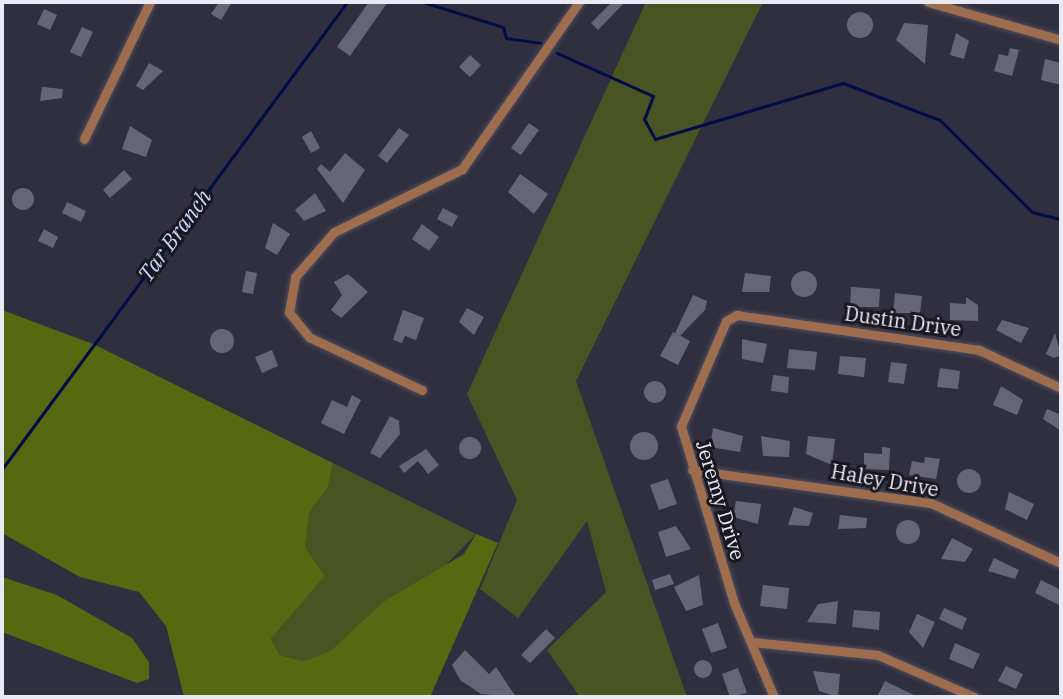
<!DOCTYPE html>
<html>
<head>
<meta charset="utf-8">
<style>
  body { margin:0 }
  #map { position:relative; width:1063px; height:699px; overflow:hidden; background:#302f40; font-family:"IBM Plex Serif",serif }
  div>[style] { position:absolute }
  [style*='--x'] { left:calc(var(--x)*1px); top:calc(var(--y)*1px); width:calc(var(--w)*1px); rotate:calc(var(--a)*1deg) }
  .green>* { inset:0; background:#485421 }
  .forest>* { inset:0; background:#566810 }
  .stream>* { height:3px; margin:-1.5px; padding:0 1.5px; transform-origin:1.5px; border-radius:1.5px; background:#000d47 }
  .building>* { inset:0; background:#666578 }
  .round { border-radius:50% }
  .roads { filter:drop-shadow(0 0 2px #4e4d5d) drop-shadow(0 0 2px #4e4d5d) }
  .street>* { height:9px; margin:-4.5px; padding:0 4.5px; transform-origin:4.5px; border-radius:4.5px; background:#9d6d4e }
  span { translate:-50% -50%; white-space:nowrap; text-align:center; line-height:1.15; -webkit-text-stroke:6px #191820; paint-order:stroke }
  .street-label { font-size:20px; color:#eaeaf5 }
  .water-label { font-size:22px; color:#c2d5fa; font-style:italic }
  .frame { position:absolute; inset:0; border:4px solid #eaeaf5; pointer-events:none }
</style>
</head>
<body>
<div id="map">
  <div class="green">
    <i style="clip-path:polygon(646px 2px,763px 2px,576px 381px,687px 697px,580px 697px,547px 650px,606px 592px,587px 521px,518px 618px,480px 589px,517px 500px,467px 394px)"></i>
    <i style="clip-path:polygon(333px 463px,476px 534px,431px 580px,383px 602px,330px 651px,304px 661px,280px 655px,271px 639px,325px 576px,305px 547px,309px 513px,328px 487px)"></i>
  </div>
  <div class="forest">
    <i style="clip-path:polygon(2px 310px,93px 344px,333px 463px,328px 487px,309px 513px,305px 547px,325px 576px,271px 639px,280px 655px,304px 661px,330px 651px,383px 602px,464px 554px,476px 534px,498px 543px,430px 697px,184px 697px,166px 626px,139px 592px,80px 577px,2px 533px)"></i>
    <i style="clip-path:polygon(2px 577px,57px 595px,132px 638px,149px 662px,149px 679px,137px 683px,2px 632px)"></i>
  </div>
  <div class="stream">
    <i style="--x:423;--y:2;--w:84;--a:17.4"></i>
    <i style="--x:503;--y:27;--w:11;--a:75"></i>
    <i style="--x:506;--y:38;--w:35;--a:8"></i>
    <i style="--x:557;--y:53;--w:105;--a:24.1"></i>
    <i style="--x:653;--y:96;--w:25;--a:111"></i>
    <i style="--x:644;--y:119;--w:23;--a:61"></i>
    <i style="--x:655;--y:139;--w:196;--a:-16.6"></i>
    <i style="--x:843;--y:83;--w:104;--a:20.9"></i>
    <i style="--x:940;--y:120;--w:130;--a:45"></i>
    <i style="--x:1032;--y:212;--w:30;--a:14"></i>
    <i style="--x:2;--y:469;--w:581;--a:-53.54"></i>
  </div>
  <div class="building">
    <i style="clip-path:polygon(219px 2px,232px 2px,221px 20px,211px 14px)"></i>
    <i style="clip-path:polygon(369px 2px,387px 3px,350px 56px,337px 47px)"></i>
    <i style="clip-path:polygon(612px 2px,625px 2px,598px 30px,591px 23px)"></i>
    <i style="clip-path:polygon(44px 9px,57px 15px,50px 30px,37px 24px)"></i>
    <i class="round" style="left:847px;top:12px;width:26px;height:26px"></i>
    <i style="clip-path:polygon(904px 23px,928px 25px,925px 64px,896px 40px)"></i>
    <i style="clip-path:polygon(82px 27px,93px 32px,81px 57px,70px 52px)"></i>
    <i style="clip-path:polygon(956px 33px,969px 41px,964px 59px,950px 55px)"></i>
    <i style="clip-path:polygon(1010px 48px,1019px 50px,1012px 76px,994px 71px,999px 54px,1008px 56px)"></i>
    <i style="clip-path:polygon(470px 55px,481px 65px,470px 77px,459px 67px)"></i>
    <i style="clip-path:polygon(1045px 59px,1061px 63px,1061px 85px,1041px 80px)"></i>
    <i style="clip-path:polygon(149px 63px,163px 71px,143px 90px,136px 86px)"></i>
    <i style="clip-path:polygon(42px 87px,63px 89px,62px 98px,40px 101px)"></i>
    <i style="clip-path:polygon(529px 123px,539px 130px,521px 155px,511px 148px)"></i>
    <i style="clip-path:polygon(130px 126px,152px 140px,146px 157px,122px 149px)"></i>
    <i style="clip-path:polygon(399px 128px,409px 135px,387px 163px,378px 156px)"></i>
    <i style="clip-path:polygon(311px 131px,320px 148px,311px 153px,302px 137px)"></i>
    <i style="clip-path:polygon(345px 153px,365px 170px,343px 203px,317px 169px,321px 164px,330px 172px)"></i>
    <i style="clip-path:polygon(124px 170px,132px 179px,110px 198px,103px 190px)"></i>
    <i style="clip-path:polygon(520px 174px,548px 194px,534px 214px,508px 192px)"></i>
    <i class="round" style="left:12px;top:188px;width:22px;height:22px"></i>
    <i style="clip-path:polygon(315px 193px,326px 211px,304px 221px,295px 210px)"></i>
    <i style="clip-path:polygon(67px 202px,86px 211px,81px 222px,62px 213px)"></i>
    <i style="clip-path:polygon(443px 208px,458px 216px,452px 227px,437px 219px)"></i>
    <i style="clip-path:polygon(273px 223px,290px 234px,277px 255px,265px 248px)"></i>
    <i style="clip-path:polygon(422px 224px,439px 237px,429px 251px,412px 239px)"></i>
    <i style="clip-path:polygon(44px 229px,58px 237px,53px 248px,38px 241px)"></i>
    <i style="clip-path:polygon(246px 271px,257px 273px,253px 294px,242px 292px)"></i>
    <i class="round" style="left:791px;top:271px;width:26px;height:26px"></i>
    <i style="clip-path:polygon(745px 273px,771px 276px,769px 292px,742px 292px)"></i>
    <i style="clip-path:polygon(348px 274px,368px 292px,341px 318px,331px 310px,342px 295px,334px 282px)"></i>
    <i style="clip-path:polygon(851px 287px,880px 289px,879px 307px,850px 307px)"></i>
    <i style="clip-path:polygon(895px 293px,922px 296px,920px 313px,893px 313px)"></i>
    <i style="clip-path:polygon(693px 295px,707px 301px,705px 310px,680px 336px,675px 333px)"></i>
    <i style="clip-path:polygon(966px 297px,978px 305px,978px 321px,950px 320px,950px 303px,966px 304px)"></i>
    <i style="clip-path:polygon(467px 308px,484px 317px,474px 335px,459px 322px)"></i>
    <i style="clip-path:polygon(403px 310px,424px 318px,416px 340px,405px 336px,402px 343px,393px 340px)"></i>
    <i style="clip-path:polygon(1002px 320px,1029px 328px,1021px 343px,996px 330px)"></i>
    <i class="round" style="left:210px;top:329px;width:24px;height:24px"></i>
    <i style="clip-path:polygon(673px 332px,690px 341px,678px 365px,660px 356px)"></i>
    <i style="clip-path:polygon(1055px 333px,1061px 355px,1054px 358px,1046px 354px)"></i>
    <i style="clip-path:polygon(742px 339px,767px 344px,763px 363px,742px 359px)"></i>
    <i style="clip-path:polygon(789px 349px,817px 352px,815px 370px,787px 368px)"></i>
    <i style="clip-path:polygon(272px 350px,278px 366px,262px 373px,255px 357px)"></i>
    <i style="clip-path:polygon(840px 356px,866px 358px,864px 377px,838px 374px)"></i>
    <i style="clip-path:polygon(891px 362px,907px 364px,904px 384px,888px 382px)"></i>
    <i style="clip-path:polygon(940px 368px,960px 371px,958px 389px,937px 387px)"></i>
    <i style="clip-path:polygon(773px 375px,789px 377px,788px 393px,771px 391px)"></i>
    <i class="round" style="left:644px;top:381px;width:22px;height:22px"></i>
    <i style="clip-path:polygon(1001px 386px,1023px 400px,1017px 415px,993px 405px)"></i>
    <i style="clip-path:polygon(352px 395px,361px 400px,344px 434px,321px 423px,332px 400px,347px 407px)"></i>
    <i style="clip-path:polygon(1047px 409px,1061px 415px,1061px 431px,1043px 419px)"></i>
    <i style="clip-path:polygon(390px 416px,399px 421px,400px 434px,380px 458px,370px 453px)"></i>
    <i style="clip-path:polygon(713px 428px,743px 436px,740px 452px,710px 447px)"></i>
    <i class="round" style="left:630px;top:432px;width:28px;height:28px"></i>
    <i style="clip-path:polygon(761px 436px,790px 441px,789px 457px,763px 456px)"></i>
    <i style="clip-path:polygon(808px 436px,835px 439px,832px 465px,806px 454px)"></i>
    <i class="round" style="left:459px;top:437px;width:22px;height:22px"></i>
    <i style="clip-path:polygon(882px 447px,890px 448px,889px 470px,864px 469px,864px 453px,882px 454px)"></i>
    <i style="clip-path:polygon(426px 449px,439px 465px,428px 474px,418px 461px,404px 473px,399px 466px)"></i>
    <i style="clip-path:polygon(925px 457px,940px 459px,936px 479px,909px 475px,912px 461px,924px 463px)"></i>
    <i class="round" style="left:957px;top:469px;width:24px;height:24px"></i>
    <i style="clip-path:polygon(668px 479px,677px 504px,659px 510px,650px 485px)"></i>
    <i style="clip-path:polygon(1009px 492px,1034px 504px,1027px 520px,1005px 509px)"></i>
    <i style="clip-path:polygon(736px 501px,761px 504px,758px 524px,733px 517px)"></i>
    <i style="clip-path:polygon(794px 507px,813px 513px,809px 526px,788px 525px)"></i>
    <i style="clip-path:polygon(840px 515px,867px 518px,866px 528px,838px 529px)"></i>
    <i class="round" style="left:896px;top:520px;width:24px;height:24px"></i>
    <i style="clip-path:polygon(676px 526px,691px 549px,666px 557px,658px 532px)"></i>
    <i style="clip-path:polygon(952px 538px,973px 549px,965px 562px,941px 559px)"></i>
    <i style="clip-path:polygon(994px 558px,1019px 570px,1015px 579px,988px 571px)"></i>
    <i style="clip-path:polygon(670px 574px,674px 584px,655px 590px,652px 580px)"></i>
    <i style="clip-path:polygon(699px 575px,703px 605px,686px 611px,674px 587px)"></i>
    <i style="clip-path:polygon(1041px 580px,1061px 590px,1061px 606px,1035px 593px)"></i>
    <i style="clip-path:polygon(763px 585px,789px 588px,787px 609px,760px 606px)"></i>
    <i style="clip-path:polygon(838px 601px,836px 624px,807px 622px,818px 604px)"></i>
    <i style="clip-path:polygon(944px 608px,967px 618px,962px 630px,939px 619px)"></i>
    <i style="clip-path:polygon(854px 610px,880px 612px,879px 630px,852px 627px)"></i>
    <i style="clip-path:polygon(917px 614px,935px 622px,923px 648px,909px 632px)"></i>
    <i style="clip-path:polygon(718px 623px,727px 648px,711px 653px,702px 629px)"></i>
    <i style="clip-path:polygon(546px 629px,555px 638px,530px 663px,521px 655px)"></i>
    <i style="clip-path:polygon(955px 643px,980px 654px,973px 669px,949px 659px)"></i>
    <i style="clip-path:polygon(465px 650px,489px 674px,496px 667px,516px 697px,481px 694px,460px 680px,452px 665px)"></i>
    <i class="round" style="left:694px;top:660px;width:18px;height:18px"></i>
    <i style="clip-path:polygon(1006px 666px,1023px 674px,1016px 689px,998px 681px)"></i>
    <i style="clip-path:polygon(738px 668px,747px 693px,730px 697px,722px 674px)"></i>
    <i style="clip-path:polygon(813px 671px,840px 674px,838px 697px,819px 691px)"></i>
    <i style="clip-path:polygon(885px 681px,918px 697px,877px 697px)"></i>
  </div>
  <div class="roads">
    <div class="street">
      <i style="--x:928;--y:2;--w:138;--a:15.9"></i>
      <i style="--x:84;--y:139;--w:152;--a:-64.3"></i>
      <i style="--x:422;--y:390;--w:125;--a:-154.9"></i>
      <i style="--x:309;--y:337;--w:32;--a:-129"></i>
      <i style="--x:289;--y:312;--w:36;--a:-80"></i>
      <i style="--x:295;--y:277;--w:60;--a:-49.1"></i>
      <i style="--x:334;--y:232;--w:143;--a:-26.2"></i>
      <i style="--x:462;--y:169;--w:204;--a:-55"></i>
      <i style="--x:692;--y:470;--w:241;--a:7.9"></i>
      <i style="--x:931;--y:503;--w:143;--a:24.8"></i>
      <i style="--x:753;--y:642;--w:126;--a:5.9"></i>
      <i style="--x:878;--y:655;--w:105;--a:23.6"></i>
      <i style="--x:774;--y:697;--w:102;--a:-113.1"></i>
      <i style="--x:734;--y:603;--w:185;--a:-106.7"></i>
      <i style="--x:681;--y:426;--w:114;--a:-66.8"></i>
      <i style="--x:726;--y:321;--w:13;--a:-29"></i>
      <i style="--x:737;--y:315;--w:245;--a:8.2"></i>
      <i style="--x:979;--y:350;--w:90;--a:24.9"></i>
    </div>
  </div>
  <div class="street-label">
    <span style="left:903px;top:321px;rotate:8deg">Dustin Drive</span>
    <span style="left:885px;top:480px;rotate:10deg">Haley Drive</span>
    <span style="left:721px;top:500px;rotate:73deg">Jeremy Drive</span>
  </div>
  <div class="water-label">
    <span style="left:174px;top:235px;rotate:-54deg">Tar Branch</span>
  </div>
  <div class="frame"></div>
</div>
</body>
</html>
